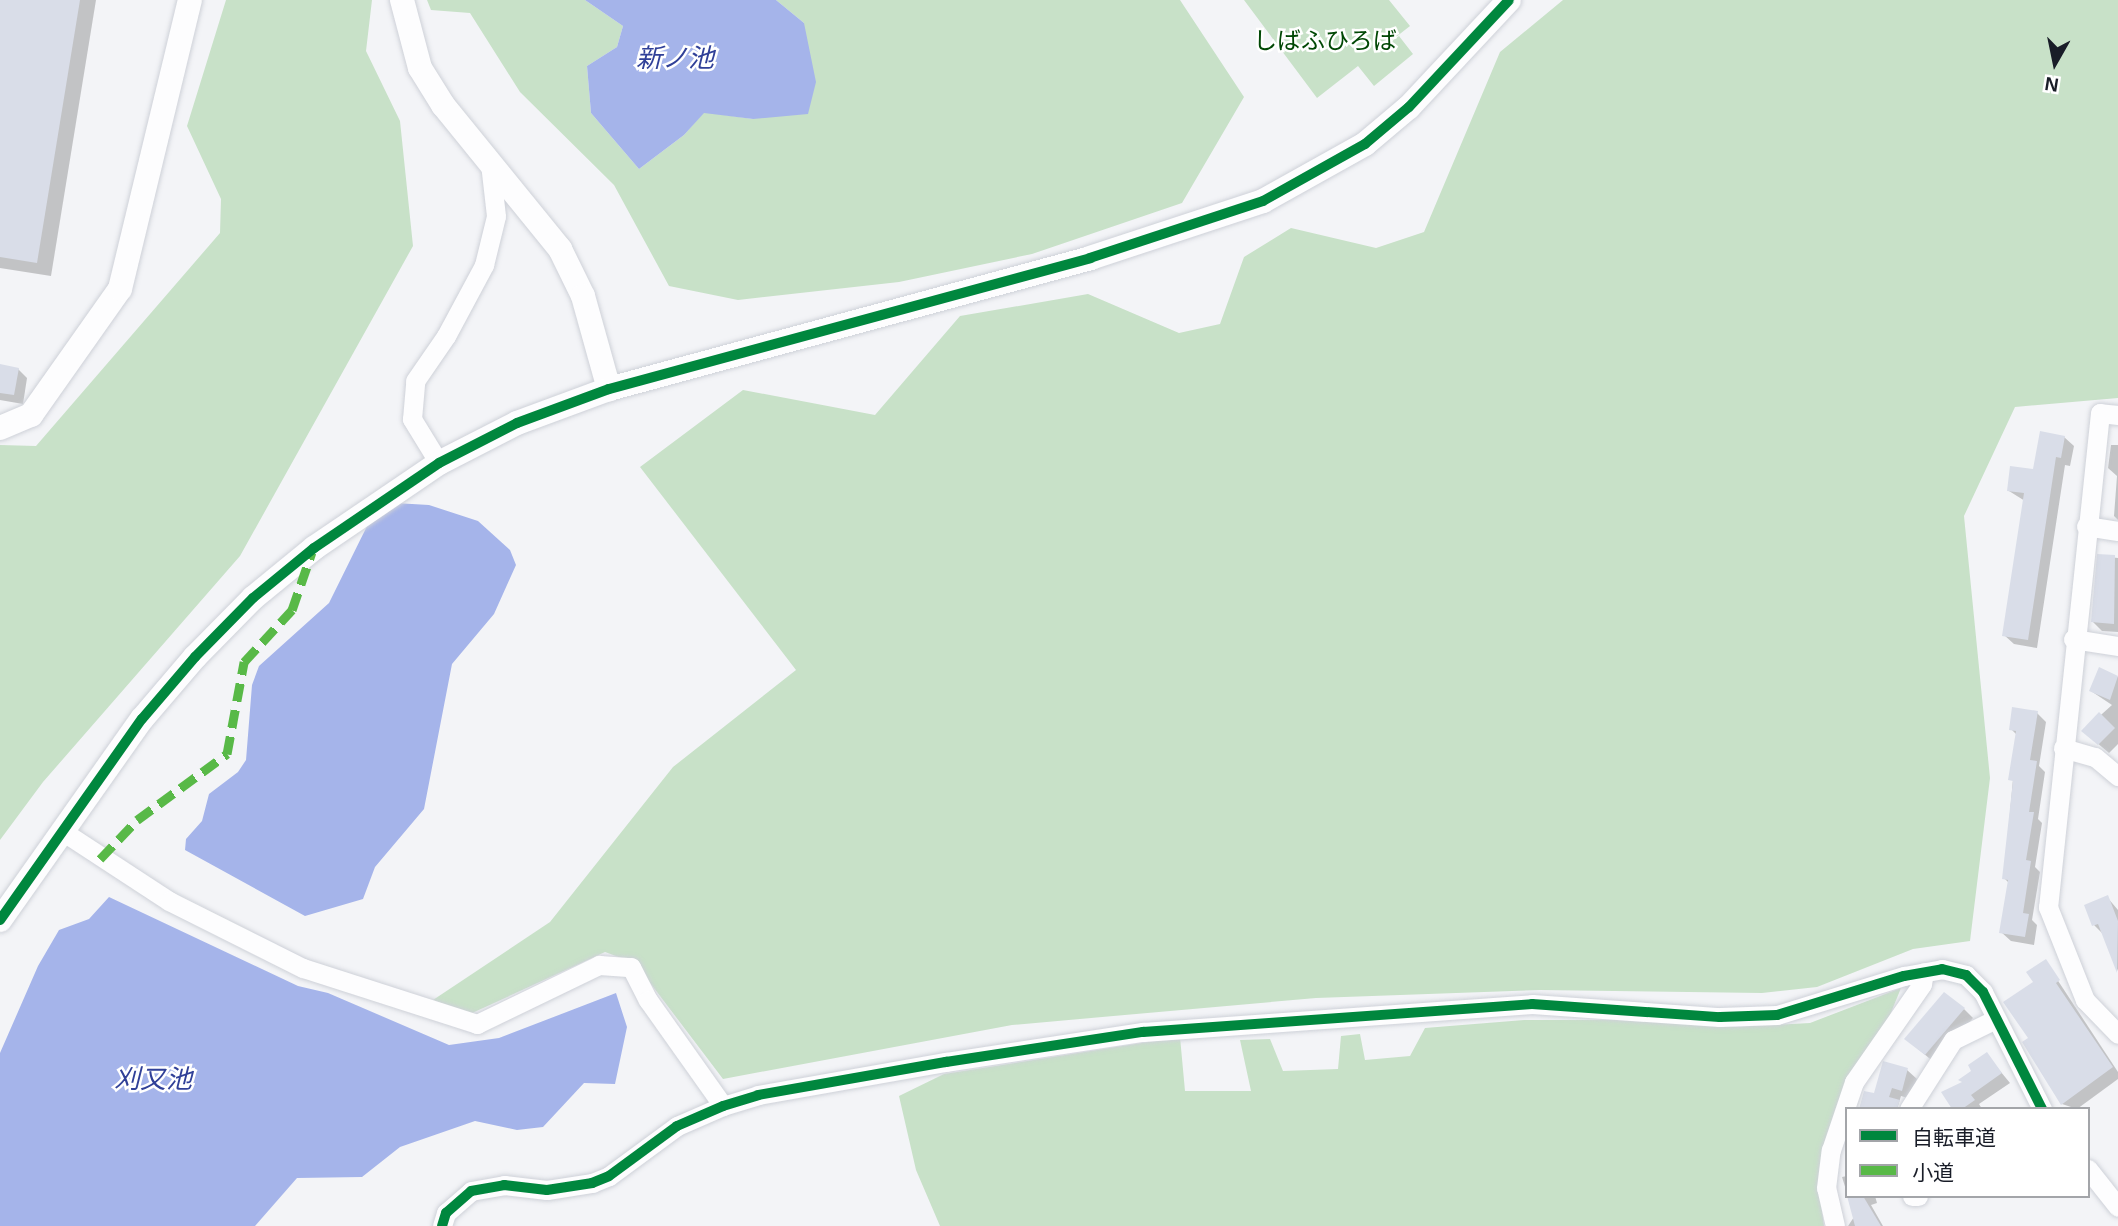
<!DOCTYPE html>
<html>
<head>
<meta charset="utf-8">
<style>
  body { margin:0 }
  #map { position:relative; width:2118px; height:1226px; overflow:hidden; background:#f3f4f7; font-family:Arial,"Noto Sans JP",sans-serif }
  div>[style] { position:absolute }
  [style*='--x'] { left:calc(var(--x)*1px); top:calc(var(--y)*1px); width:calc(var(--w)*1px); rotate:calc(var(--a)*1deg) }
  .green>* { inset:0; background:#c8e1c8 }
  .water>* { inset:0; background:#a5b4ea }
  .shadow>* { inset:0; background:#0003 }
  .building>* { inset:0; background:#d9dde8 }
  .roads { filter:drop-shadow(0 0 2px #ced1d8) drop-shadow(0 0 2px #ced1d8) }
  .minor>* { height:19px; margin:-9.5px; padding:0 9.5px; transform-origin:9.5px; border-radius:9.5px; background:#fdfdfe }
  .tertiary>* { height:24px; margin:-12px; padding:0 12px; transform-origin:12px; border-radius:12px; background:#fdfdfe }
  .quiet>* { height:9px; margin-top:-4.5px; transform-origin:0; background:repeating-linear-gradient(90deg,#58b947 0 18px,transparent 0 27px) }
  .cycleway>* { height:10px; margin:-5px; padding:0 5px; transform-origin:5px; border-radius:5px; background:#00873e }
  span { translate:-50% -50%; white-space:nowrap; text-align:center; line-height:1.15; -webkit-text-stroke:5px #fff; paint-order:stroke }
  .park-label { font-size:24px; color:#014805 }
  .water-label { font-size:26px; color:#304098; font-style:italic }
  .legend { position:absolute; left:1845px; top:1107px; width:245px; height:91px; box-sizing:border-box; background:#fff; border:2px solid #a3a5a9; margin:0; padding:9px 12px; list-style:none; font-size:21px; color:#191d28 }
  .legend li { display:flex; align-items:center; gap:14px; height:35px }
  .legend b { width:35px; border:2px solid #a3a5a9 }
  .north { position:absolute; left:2020px; top:28px; width:70px; height:70px; -webkit-text-stroke:5px #fff; paint-order:stroke; rotate:189deg; font-size:19px; font-weight:700; line-height:28px; text-align:center; color:#191d28 }
  .north::after { content:''; display:block; margin:auto; width:24px; height:32px; background:#191d28; clip-path:polygon(50% 0,100% 100%,50% 72%,0 100%) }
</style>
</head>
<body>
<div id="map">
  <div class="green">
    <i style="clip-path:polygon(226px 0,372px 0,366px 51px,400px 121px,413px 246px,240px 556px,43px 782px,0 840px,0 445px,36px 446px,220px 233px,221px 199px,187px 126px)"></i>
    <i style="clip-path:polygon(427px 0,585px 0,623px 26px,617px 47px,587px 66px,591px 113px,639px 169px,684px 135px,704px 112px,753px 119px,804px 23px,776px 0,1180px 0,1244px 97px,1182px 203px,1032px 254px,899px 282px,738px 300px,669px 286px,614px 185px,520px 92px,470px 13px,431px 10px)"></i>
    <i style="clip-path:polygon(1244px 0,1389px 0,1410px 26px,1373px 55px,1399px 36px,1413px 54px,1374px 86px,1358px 66px,1317px 98px)"></i>
    <i style="clip-path:polygon(1563px 0,2118px 0,2118px 398px,2015px 407px,1964px 516px,1990px 778px,1970px 941px,1913px 949px,1817px 987px,1762px 993px,1540px 990px,1316px 998px,1012px 1025px,723px 1079px,635px 963px,605px 952px,470px 1014px,433px 1000px,550px 922px,673px 767px,796px 670px,640px 467px,743px 390px,875px 415px,960px 316px,1088px 294px,1179px 333px,1220px 324px,1244px 257px,1291px 228px,1376px 248px,1424px 232px,1500px 52px)"></i>
    <i style="clip-path:polygon(1901px 988px,1819px 1190px,1824px 1226px,940px 1226px,916px 1170px,899px 1096px,944px 1074px,1180px 1037px,1185px 1091px,1251px 1091px,1240px 1040px,1270px 1039px,1283px 1071px,1338px 1069px,1341px 1036px,1360px 1034px,1365px 1060px,1410px 1056px,1425px 1028px,1524px 1020px,1635px 1020px,1735px 1027px,1810px 1023px)"></i>
  </div>
  <div class="water">
    <i style="clip-path:polygon(585px 0,776px 0,804px 23px,816px 82px,808px 114px,753px 119px,704px 113px,684px 135px,639px 169px,591px 113px,587px 66px,617px 47px,623px 26px)"></i>
    <i style="clip-path:polygon(395px 503px,429px 505px,478px 521px,510px 550px,516px 565px,494px 614px,452px 664px,424px 809px,375px 867px,363px 899px,305px 916px,185px 850px,186px 839px,202px 821px,209px 794px,238px 772px,246px 760px,252px 685px,259px 666px,329px 603px,373px 514px)"></i>
    <i style="clip-path:polygon(109px 897px,298px 986px,328px 993px,449px 1045px,499px 1038px,616px 993px,627px 1027px,615px 1084px,584px 1083px,543px 1127px,517px 1130px,475px 1121px,400px 1147px,362px 1177px,297px 1178px,255px 1226px,0 1226px,0 1053px,38px 966px,59px 930px,89px 919px)"></i>
  </div>
  <div class="shadow">
    <i style="clip-path:polygon(0 0,96px 0,51px 276px,0 268px)"></i>
    <i style="clip-path:polygon(0 366px,18px 369px,27px 378px,23px 404px,0 400px)"></i>
    <i style="clip-path:polygon(2064px 437px,2074px 446px,2070px 466px,2065px 465px,2037px 648px,2014px 644px,2004px 635px,2025px 501px,2009px 491px,2035px 471px)"></i>
    <i style="clip-path:polygon(2111px 445px,2118px 445px,2118px 520px,2114px 516px,2117px 476px,2108px 468px)"></i>
    <i style="clip-path:polygon(2099px 556px,2118px 558px,2118px 632px,2102px 631px,2093px 622px)"></i>
    <i style="clip-path:polygon(2100px 670px,2118px 677px,2118px 744px,2109px 753px,2083px 731px,2112px 705px,2091px 691px)"></i>
    <i style="clip-path:polygon(2037px 713px,2046px 722px,2039px 766px,2045px 772px,2038px 819px,2042px 823px,2035px 867px,2040px 872px,2032px 920px,2037px 925px,2034px 945px,2011px 941px,2001px 932px,2010px 884px,2004px 878px,2017px 735px,2011px 729px)"></i>
    <i style="clip-path:polygon(2107px 897px,2118px 910px,2118px 971px,2103px 934px,2094px 925px)"></i>
    <i style="clip-path:polygon(2045px 961px,2118px 1072px,2118px 1079px,2077px 1109px,2062px 1104px,2030px 1039px)"></i>
    <i style="clip-path:polygon(1964px 1009px,1973px 1018px,1935px 1063px,1906px 1039px)"></i>
    <i style="clip-path:polygon(1987px 1055px,2010px 1083px,1979px 1104px,1982px 1109px,1954px 1109px,1964px 1083px)"></i>
    <i style="clip-path:polygon(1907px 1070px,1917px 1079px,1911px 1099px,1901px 1096px,1897px 1109px,1861px 1109px)"></i>
    <i style="clip-path:polygon(1847px 1176px,1847px 1193px,1842px 1177px)"></i>
    <i style="clip-path:polygon(1848px 1196px,1875px 1196px,1877px 1203px,1871px 1205px,1883px 1226px,1848px 1226px,1854px 1217px)"></i>
  </div>
  <div class="building">
    <i style="clip-path:polygon(0 0,80px 0,37px 263px,0 257px)"></i>
    <i style="clip-path:polygon(0 364px,19px 368px,14px 395px,0 393px)"></i>
    <i style="clip-path:polygon(2040px 431px,2065px 436px,2061px 458px,2056px 457px,2028px 640px,2002px 636px,2024px 493px,2007px 491px,2010px 466px,2033px 469px)"></i>
    <i style="clip-path:polygon(2097px 554px,2115px 555px,2114px 624px,2091px 622px)"></i>
    <i style="clip-path:polygon(2099px 667px,2118px 676px,2110px 700px,2089px 691px)"></i>
    <i style="clip-path:polygon(2012px 707px,2038px 711px,2030px 760px,2037px 761px,2029px 812px,2034px 812px,2026px 860px,2031px 861px,2023px 913px,2029px 914px,2025px 937px,1999px 933px,2008px 880px,2002px 879px,2013px 781px,2008px 780px,2016px 731px,2009px 730px)"></i>
    <i style="clip-path:polygon(2099px 712px,2115px 728px,2098px 745px,2081px 731px)"></i>
    <i style="clip-path:polygon(2108px 895px,2118px 921px,2117px 973px,2098px 924px,2092px 926px,2084px 905px)"></i>
    <i style="clip-path:polygon(2046px 959px,2060px 980px,2056px 983px,2113px 1067px,2061px 1105px,2022px 1042px,2028px 1038px,2003px 1002px,2033px 982px,2026px 972px)"></i>
    <i style="clip-path:polygon(1944px 992px,1965px 1008px,1925px 1055px,1904px 1039px)"></i>
    <i style="clip-path:polygon(1987px 1052px,2002px 1073px,1971px 1095px,1975px 1100px,1962px 1109px,1952px 1109px,1941px 1092px,1962px 1082px,1958px 1080px,1971px 1071px,1968px 1065px)"></i>
    <i style="clip-path:polygon(1883px 1061px,1908px 1068px,1902px 1091px,1892px 1088px,1889px 1097px,1900px 1100px,1897px 1109px,1859px 1109px,1864px 1091px,1874px 1093px)"></i>
    <i style="clip-path:polygon(1847px 1196px,1863px 1196px,1881px 1226px,1855px 1226px)"></i>
  </div>
  <div class="roads">
    <div class="minor">
      <i style="--x:2118;--y:415;--w:18;--a:-174"></i>
      <i style="--x:2100;--y:413;--w:497;--a:96"></i>
      <i style="--x:2048;--y:907;--w:100;--a:68.3"></i>
      <i style="--x:2085;--y:1000;--w:47;--a:45.9"></i>
      <i style="--x:439;--y:463;--w:52;--a:-121.5"></i>
      <i style="--x:412;--y:419;--w:38;--a:-85"></i>
      <i style="--x:415;--y:381;--w:55;--a:-55.4"></i>
      <i style="--x:446;--y:336;--w:81;--a:-61.8"></i>
      <i style="--x:484;--y:265;--w:50;--a:-76.2"></i>
      <i style="--x:496;--y:216;--w:53;--a:-96.5"></i>
      <i style="--x:2086;--y:526;--w:32;--a:9"></i>
      <i style="--x:2073;--y:639;--w:46;--a:8.8"></i>
      <i style="--x:2063;--y:748;--w:33;--a:16"></i>
      <i style="--x:2095;--y:757;--w:30;--a:40"></i>
      <i style="--x:62;--y:831;--w:128;--a:33.2"></i>
      <i style="--x:169;--y:901;--w:150;--a:26.6"></i>
      <i style="--x:303;--y:968;--w:183;--a:17.8"></i>
      <i style="--x:477;--y:1024;--w:136;--a:-25.8"></i>
      <i style="--x:599;--y:965;--w:32;--a:4"></i>
      <i style="--x:631;--y:967;--w:37;--a:63"></i>
      <i style="--x:648;--y:1000;--w:130;--a:54.7"></i>
      <i style="--x:1909;--y:1109;--w:82;--a:-57.5"></i>
      <i style="--x:1953;--y:1040;--w:46;--a:-26"></i>
      <i style="--x:2088;--y:1169;--w:48;--a:51.7"></i>
      <i style="--x:1912;--y:1196;--w:6;--a:0"></i>
      <i style="--x:442;--y:1226;--w:14;--a:-73"></i>
      <i style="--x:446;--y:1213;--w:33;--a:-41"></i>
      <i style="--x:471;--y:1191;--w:34;--a:-10"></i>
      <i style="--x:504;--y:1185;--w:43;--a:6.6"></i>
      <i style="--x:547;--y:1190;--w:46;--a:-8.8"></i>
      <i style="--x:592;--y:1183;--w:18;--a:-22"></i>
      <i style="--x:609;--y:1176;--w:84;--a:-36.3"></i>
      <i style="--x:677;--y:1126;--w:50;--a:-23.5"></i>
      <i style="--x:723;--y:1106;--w:37;--a:-17"></i>
      <i style="--x:758;--y:1095;--w:191;--a:-10"></i>
      <i style="--x:946;--y:1062;--w:199;--a:-8.7"></i>
      <i style="--x:1143;--y:1032;--w:390;--a:-4.1"></i>
      <i style="--x:1532;--y:1004;--w:188;--a:4"></i>
      <i style="--x:1720;--y:1017;--w:57;--a:-2"></i>
      <i style="--x:1777;--y:1015;--w:133;--a:-17.1"></i>
      <i style="--x:1904;--y:976;--w:39;--a:-10"></i>
      <i style="--x:1942;--y:969;--w:25;--a:14"></i>
      <i style="--x:1966;--y:975;--w:24;--a:45"></i>
      <i style="--x:1983;--y:992;--w:131;--a:63.2"></i>
      <i style="--x:1835;--y:1226;--w:39;--a:-103"></i>
      <i style="--x:1826;--y:1188;--w:38;--a:-83"></i>
      <i style="--x:1831;--y:1150;--w:72;--a:-71.3"></i>
      <i style="--x:1854;--y:1082;--w:119;--a:-55.2"></i>
      <i style="--x:1922;--y:984;--w:12;--a:-81"></i>
    </div>
    <div class="tertiary">
      <i style="--x:402;--y:0;--w:70;--a:75.2"></i>
      <i style="--x:420;--y:68;--w:44;--a:58.1"></i>
      <i style="--x:443;--y:105;--w:186;--a:50.9"></i>
      <i style="--x:560;--y:249;--w:52;--a:63.9"></i>
      <i style="--x:583;--y:296;--w:97;--a:74.4"></i>
      <i style="--x:0;--y:428;--w:34;--a:-23"></i>
      <i style="--x:31;--y:415;--w:154;--a:-54.8"></i>
      <i style="--x:120;--y:289;--w:297;--a:-76.4"></i>
      <i style="--x:0;--y:920;--w:246;--a:-54.8"></i>
      <i style="--x:142;--y:719;--w:82;--a:-49.5"></i>
      <i style="--x:195;--y:657;--w:83;--a:-45.5"></i>
      <i style="--x:253;--y:598;--w:79;--a:-39.3"></i>
      <i style="--x:314;--y:548;--w:151;--a:-34.2"></i>
      <i style="--x:439;--y:463;--w:88;--a:-27.1"></i>
      <i style="--x:517;--y:423;--w:98;--a:-20.3"></i>
      <i style="--x:609;--y:389;--w:499;--a:-15.2"></i>
      <i style="--x:1090;--y:258;--w:182;--a:-18.2"></i>
      <i style="--x:1263;--y:201;--w:117;--a:-29.2"></i>
      <i style="--x:1365;--y:144;--w:57;--a:-40.1"></i>
      <i style="--x:1409;--y:107;--w:146;--a:-46.9"></i>
    </div>
  </div>
  <div class="quiet">
    <i style="--x:100;--y:859;--w:54;--a:-46.5"></i>
    <i style="--x:137;--y:820;--w:112;--a:-36.3"></i>
    <i style="--x:227;--y:754;--w:94;--a:-79.5"></i>
    <i style="--x:244;--y:662;--w:71;--a:-47.3"></i>
    <i style="--x:292;--y:610;--w:61;--a:-71"></i>
  </div>
  <div class="cycleway">
    <i style="--x:0;--y:920;--w:246;--a:-54.8"></i>
    <i style="--x:142;--y:719;--w:82;--a:-49.5"></i>
    <i style="--x:195;--y:657;--w:83;--a:-45.5"></i>
    <i style="--x:253;--y:598;--w:79;--a:-39.3"></i>
    <i style="--x:314;--y:548;--w:151;--a:-34.2"></i>
    <i style="--x:439;--y:463;--w:88;--a:-27.1"></i>
    <i style="--x:517;--y:423;--w:98;--a:-20.3"></i>
    <i style="--x:609;--y:389;--w:499;--a:-15.2"></i>
    <i style="--x:1090;--y:258;--w:182;--a:-18.2"></i>
    <i style="--x:1263;--y:201;--w:117;--a:-29.2"></i>
    <i style="--x:1365;--y:144;--w:57;--a:-40.1"></i>
    <i style="--x:1409;--y:107;--w:146;--a:-46.9"></i>
    <i style="--x:442;--y:1226;--w:14;--a:-73"></i>
    <i style="--x:446;--y:1213;--w:33;--a:-41"></i>
    <i style="--x:471;--y:1191;--w:34;--a:-10"></i>
    <i style="--x:504;--y:1185;--w:43;--a:6.6"></i>
    <i style="--x:547;--y:1190;--w:46;--a:-8.8"></i>
    <i style="--x:592;--y:1183;--w:18;--a:-22"></i>
    <i style="--x:609;--y:1176;--w:84;--a:-36.3"></i>
    <i style="--x:677;--y:1126;--w:50;--a:-23.5"></i>
    <i style="--x:723;--y:1106;--w:37;--a:-17"></i>
    <i style="--x:758;--y:1095;--w:191;--a:-10"></i>
    <i style="--x:946;--y:1062;--w:199;--a:-8.7"></i>
    <i style="--x:1143;--y:1032;--w:390;--a:-4.1"></i>
    <i style="--x:1532;--y:1004;--w:188;--a:4"></i>
    <i style="--x:1720;--y:1017;--w:57;--a:-2"></i>
    <i style="--x:1777;--y:1015;--w:133;--a:-17.1"></i>
    <i style="--x:1904;--y:976;--w:39;--a:-10"></i>
    <i style="--x:1942;--y:969;--w:25;--a:14"></i>
    <i style="--x:1966;--y:975;--w:24;--a:45"></i>
    <i style="--x:1983;--y:992;--w:131;--a:63.2"></i>
  </div>
  <div class="park-label">
    <span style="left:1325px;top:41px">しばふひろば</span>
  </div>
  <div class="water-label">
    <span style="left:675px;top:59px">新ノ池</span>
    <span style="left:153px;top:1080px">刈又池</span>
  </div>
  <ul class="legend">
  <li><b style="height:9px;background:#00873e"></b>自転車道</li>
  <li><b style="height:9px;background:#58b947"></b>小道</li>
  </ul>
  <div class="north">N</div>
</div>
</body>
</html>
